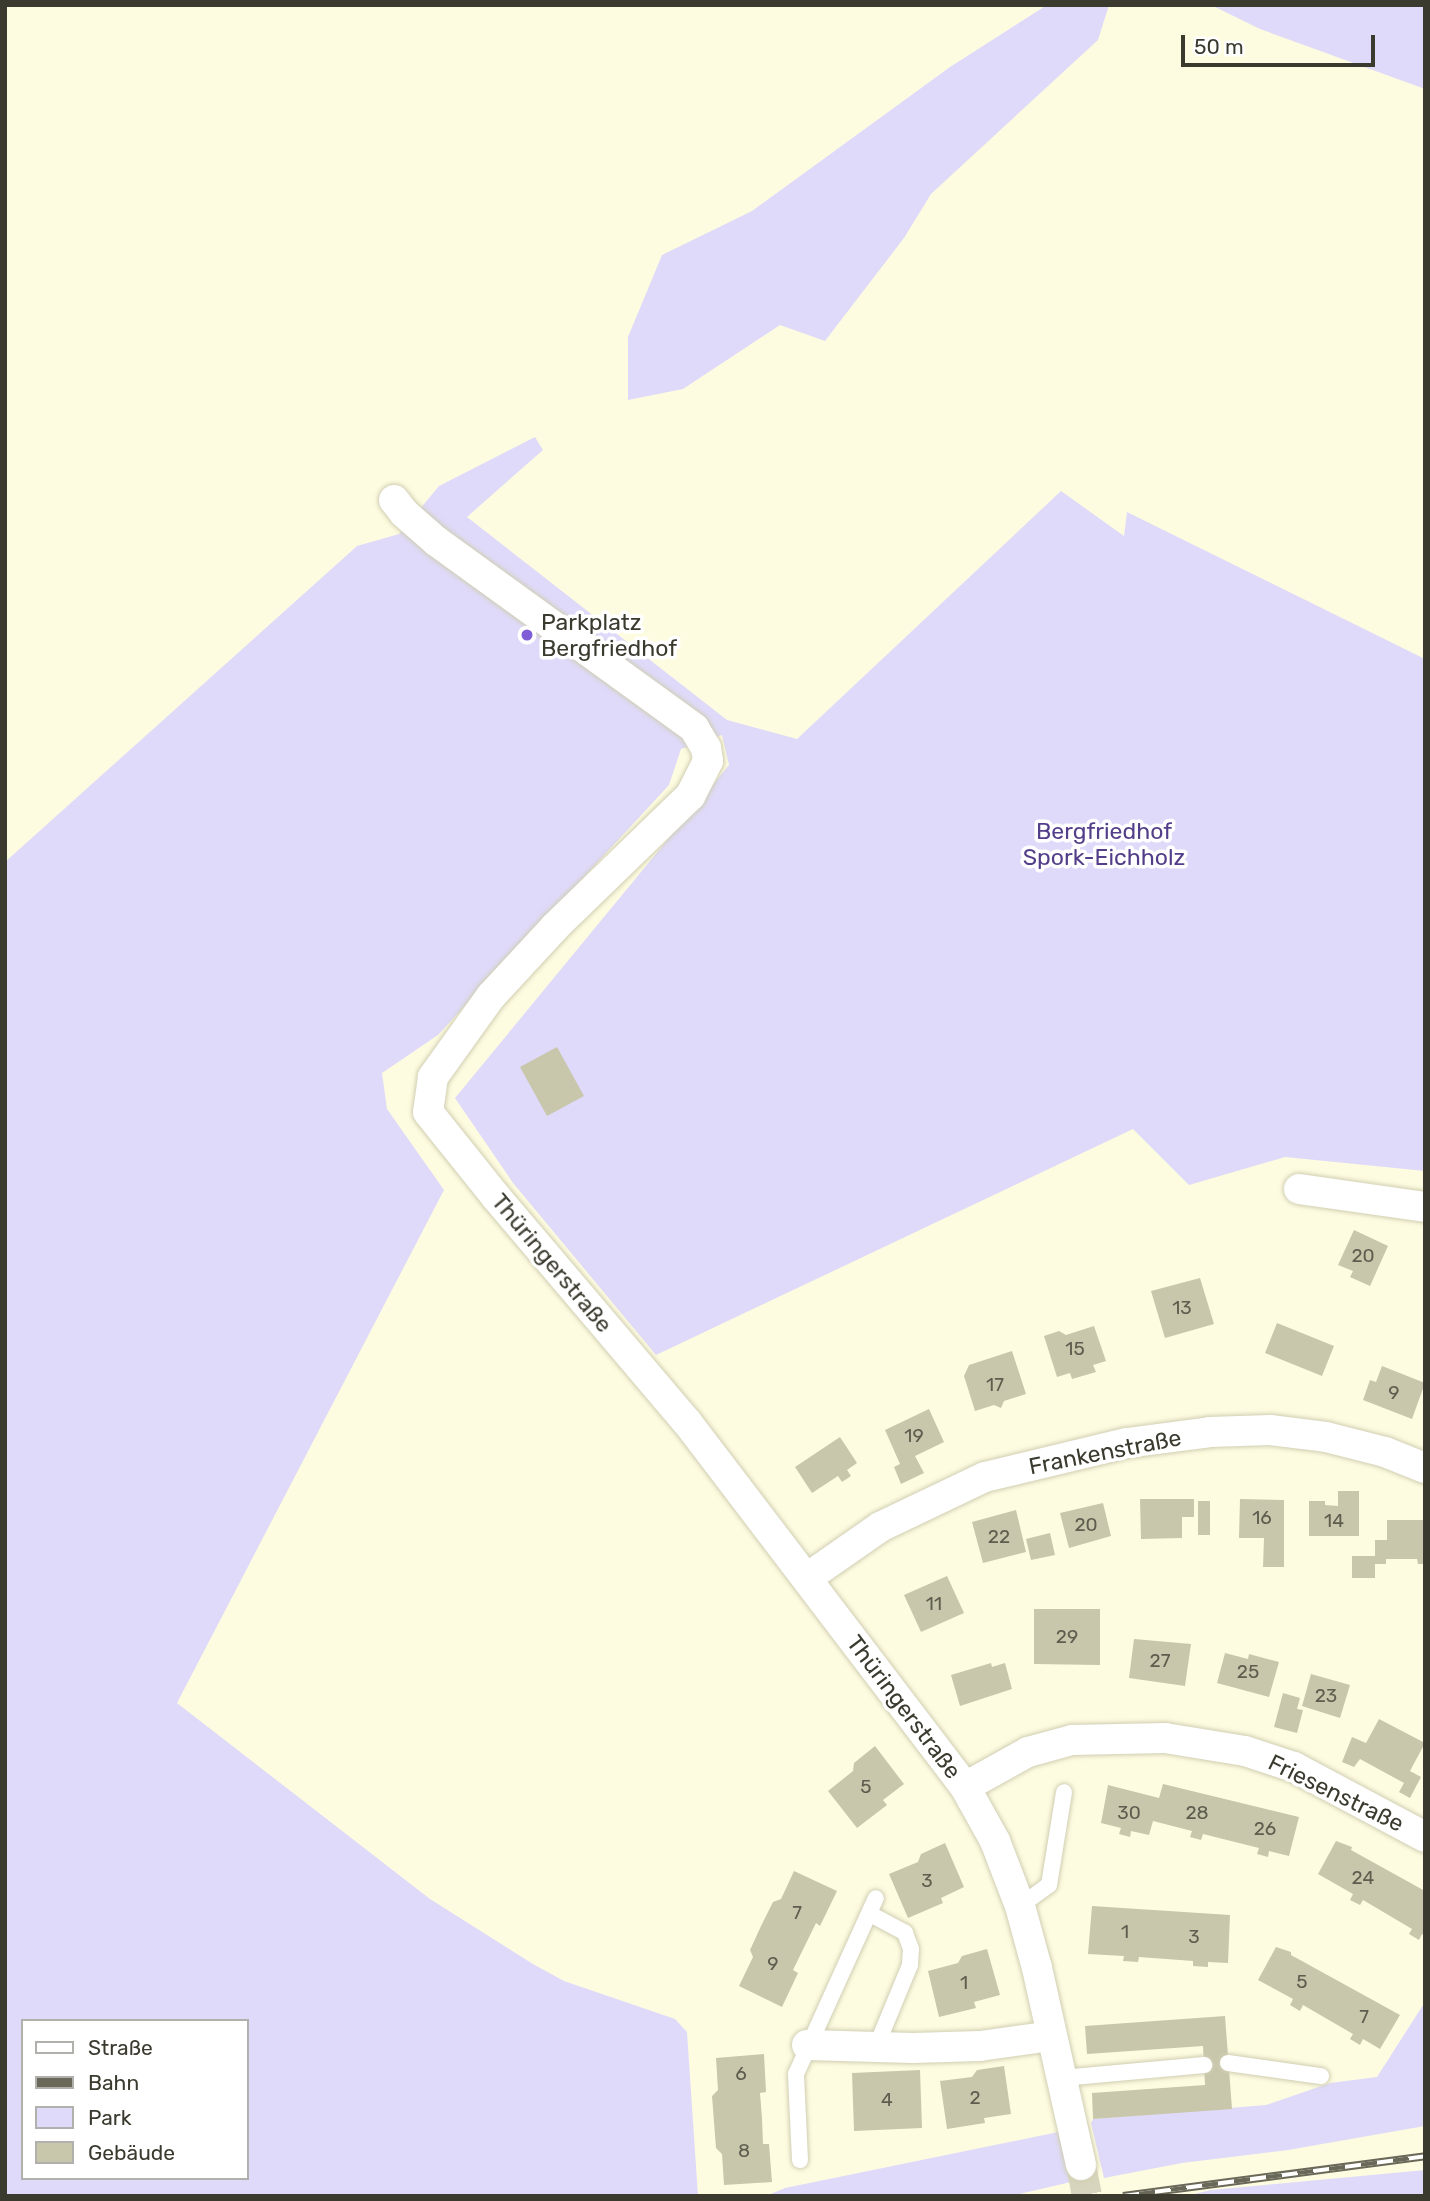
<!DOCTYPE html>
<html>
<head>
<meta charset="utf-8">
<style>
  body { margin:0 }
  #map { position:relative; width:1430px; height:2201px; overflow:hidden; background:#fefce0; font-family:Rubik,sans-serif }
  div>[style] { position:absolute }
  [style*='--x'] { left:calc(var(--x)*1px); top:calc(var(--y)*1px); width:calc(var(--w)*1px); rotate:calc(var(--a)*1deg) }
  .green>* { inset:0; background:#dfdaf9 }
  .building>* { inset:0; background:#c8c6ab }
  .minor-tunnel>* { height:30px; margin-top:-15px; transform-origin:0; background:repeating-linear-gradient(90deg,#d7d5bd 0 30px,transparent 0 45px) }
  .roads { filter:drop-shadow(0 0 2px #d0ceb3) drop-shadow(0 0 2px #d0ceb3) }
  .service>* { height:16px; margin:-8px; padding:0 8px; transform-origin:8px; border-radius:8px; background:#fff }
  .minor>* { height:30px; margin:-15px; padding:0 15px; transform-origin:15px; border-radius:15px; background:#fff }
  .rail>* { height:8px; margin-top:-4px; transform-origin:0; background:repeating-linear-gradient(90deg,#fff 0 16px,#696859 0 32px); box-sizing:border-box; border-block:2px solid #696859 }
  .dots>* { width:19px; height:19px; translate:-50% -50%; box-sizing:border-box; border:4px solid #fff; border-radius:50% }
  span { translate:-50% -50%; white-space:nowrap; text-align:center; line-height:1.15; -webkit-text-stroke:7px #fff; paint-order:stroke }
  .number-label { font-size:19px; color:#5e5d4e }
  .number-label span { -webkit-text-stroke-width:0 }
  .poi-label { font-size:23px; color:#3b3a2f }
  .left { translate:0 -50%; text-align:left }
  .park-label { font-size:23px; color:#523e89 }
  .street-label { font-size:23px; color:#3b3a2f }
  .frame { position:absolute; inset:0; border:7px solid #3b3a2f; pointer-events:none }
  .legend { position:absolute; left:21px; top:2019px; width:228px; height:161px; box-sizing:border-box; background:#fff; border:2px solid #b1b0ac; margin:0; padding:9px 12px; list-style:none; font-size:21px; color:#3b3a2f }
  .legend li { display:flex; align-items:center; gap:14px; height:35px }
  .legend b { width:35px; border:2px solid #b1b0ac }
  .scale { position:absolute; left:1181px; top:35px; width:194px; height:32px; box-sizing:border-box; border:4px solid #3b3a2f; border-top:0; padding-left:9px; font-size:21px; line-height:24px; white-space:nowrap; color:#3b3a2f; -webkit-text-stroke:5px #fff; paint-order:stroke }
</style>
</head>
<body>
<div id="map">
  <div class="green">
    <i style="clip-path:polygon(1047px 5px,1109px 5px,1098px 40px,931px 194px,904px 238px,825px 341px,780px 325px,683px 389px,628px 400px,628px 337px,662px 255px,752px 211px,950px 67px)"></i>
    <i style="clip-path:polygon(1211px 5px,1425px 5px,1425px 89px,1260px 29px)"></i>
    <i style="clip-path:polygon(evenodd,535px 437px,543px 450px,467px 517px,727px 720px,797px 739px,1061px 491px,1124px 536px,1127px 512px,1425px 659px,1425px 1171px,1285px 1157px,1189px 1185px,1133px 1129px,656px 1355px,513px 1183px,455px 1098px,729px 765px,722px 735px,681px 749px,669px 785px,438px 1035px,382px 1073px,387px 1109px,444px 1190px,177px 1703px,430px 1899px,533px 1964px,564px 1981px,675px 2019px,687px 2032px,698px 2196px,5px 2196px,5px 862px,357px 546px,399px 534px,439px 486px,535px 437px,23px 2021px,247px 2021px,247px 2178px,23px 2178px,23px 2021px)"></i>
    <i style="clip-path:polygon(1425px 2002px,1425px 2126px,1288px 2150px,1182px 2163px,1104px 2178px,1091px 2123px,1093px 2119px,1266px 2105px,1330px 2083px,1377px 2077px)"></i>
    <i style="clip-path:polygon(1063px 2131px,1071px 2182px,1011px 2196px,766px 2196px,785px 2188px)"></i>
    <i style="clip-path:polygon(1425px 2170px,1425px 2196px,1186px 2196px,1211px 2190px)"></i>
  </div>
  <div class="building">
    <i style="clip-path:polygon(557px 1047px,584px 1096px,547px 1116px,520px 1067px)"></i>
    <i style="clip-path:polygon(1354px 1230px,1388px 1246px,1370px 1286px,1350px 1277px,1353px 1271px,1338px 1265px)"></i>
    <i style="clip-path:polygon(1200px 1278px,1214px 1324px,1165px 1338px,1151px 1291px)"></i>
    <i style="clip-path:polygon(1277px 1323px,1334px 1346px,1322px 1376px,1265px 1353px)"></i>
    <i style="clip-path:polygon(1094px 1326px,1106px 1361px,1093px 1365px,1096px 1372px,1072px 1379px,1070px 1373px,1057px 1377px,1044px 1336px,1059px 1331px,1066px 1335px)"></i>
    <i style="clip-path:polygon(1012px 1351px,1026px 1394px,1004px 1401px,1001px 1408px,994px 1405px,975px 1411px,964px 1376px,969px 1365px)"></i>
    <i style="clip-path:polygon(1382px 1366px,1425px 1383px,1412px 1419px,1363px 1400px,1370px 1380px,1376px 1382px)"></i>
    <i style="clip-path:polygon(929px 1409px,944px 1442px,915px 1456px,924px 1473px,901px 1484px,894px 1467px,900px 1464px,885px 1430px)"></i>
    <i style="clip-path:polygon(840px 1437px,857px 1463px,847px 1470px,851px 1476px,842px 1482px,838px 1476px,812px 1493px,795px 1467px)"></i>
    <i style="clip-path:polygon(1338px 1491px,1359px 1491px,1359px 1536px,1309px 1536px,1309px 1501px,1325px 1501px,1325px 1505px,1338px 1506px)"></i>
    <i style="clip-path:polygon(1140px 1499px,1194px 1499px,1194px 1517px,1182px 1517px,1182px 1538px,1141px 1539px)"></i>
    <i style="clip-path:polygon(1240px 1499px,1284px 1500px,1284px 1567px,1263px 1567px,1264px 1538px,1239px 1538px)"></i>
    <i style="clip-path:polygon(1198px 1501px,1210px 1501px,1210px 1535px,1198px 1535px)"></i>
    <i style="clip-path:polygon(1103px 1503px,1111px 1536px,1069px 1548px,1060px 1513px)"></i>
    <i style="clip-path:polygon(1016px 1510px,1026px 1552px,983px 1563px,972px 1522px)"></i>
    <i style="clip-path:polygon(1387px 1520px,1425px 1520px,1425px 1564px,1418px 1564px,1417px 1559px,1386px 1559px,1386px 1564px,1375px 1564px,1375px 1578px,1352px 1578px,1352px 1556px,1375px 1556px,1375px 1540px,1387px 1540px)"></i>
    <i style="clip-path:polygon(1050px 1533px,1055px 1555px,1031px 1560px,1026px 1539px)"></i>
    <i style="clip-path:polygon(947px 1576px,964px 1613px,921px 1632px,904px 1595px)"></i>
    <i style="clip-path:polygon(1034px 1609px,1100px 1609px,1100px 1665px,1034px 1664px)"></i>
    <i style="clip-path:polygon(1134px 1639px,1191px 1644px,1185px 1686px,1129px 1678px)"></i>
    <i style="clip-path:polygon(1225px 1653px,1248px 1659px,1249px 1654px,1279px 1662px,1269px 1697px,1217px 1683px)"></i>
    <i style="clip-path:polygon(991px 1663px,992px 1667px,1005px 1663px,1012px 1689px,960px 1706px,951px 1675px)"></i>
    <i style="clip-path:polygon(1311px 1674px,1350px 1685px,1340px 1718px,1302px 1706px)"></i>
    <i style="clip-path:polygon(1283px 1693px,1300px 1698px,1297px 1709px,1303px 1710px,1297px 1733px,1274px 1727px)"></i>
    <i style="clip-path:polygon(1379px 1719px,1425px 1743px,1410px 1771px,1421px 1777px,1410px 1798px,1399px 1792px,1404px 1783px,1360px 1759px,1354px 1767px,1342px 1762px,1352px 1737px,1366px 1743px)"></i>
    <i style="clip-path:polygon(875px 1746px,904px 1784px,883px 1800px,887px 1805px,857px 1828px,828px 1791px,853px 1771px,854px 1763px)"></i>
    <i style="clip-path:polygon(1163px 1784px,1299px 1817px,1289px 1856px,1269px 1851px,1268px 1857px,1257px 1854px,1259px 1848px,1203px 1834px,1201px 1840px,1190px 1837px,1192px 1831px,1153px 1821px,1149px 1835px,1131px 1831px,1130px 1837px,1119px 1834px,1121px 1828px,1101px 1823px,1108px 1785px,1159px 1798px)"></i>
    <i style="clip-path:polygon(1336px 1841px,1352px 1847px,1351px 1850px,1425px 1891px,1425px 1936px,1422px 1934px,1419px 1940px,1409px 1934px,1412px 1929px,1363px 1900px,1360px 1905px,1350px 1900px,1353px 1894px,1318px 1874px)"></i>
    <i style="clip-path:polygon(945px 1843px,964px 1887px,941px 1898px,943px 1903px,908px 1918px,889px 1874px,918px 1862px,921px 1854px)"></i>
    <i style="clip-path:polygon(794px 1871px,837px 1891px,820px 1926px,816px 1923px,793px 1970px,798px 1973px,782px 2007px,739px 1986px,753px 1957px,750px 1950px,761px 1926px,773px 1902px,781px 1899px)"></i>
    <i style="clip-path:polygon(1092px 1906px,1230px 1915px,1228px 1963px,1208px 1962px,1208px 1967px,1193px 1966px,1193px 1961px,1139px 1957px,1138px 1962px,1123px 1961px,1124px 1956px,1088px 1954px)"></i>
    <i style="clip-path:polygon(1276px 1947px,1291px 1952px,1291px 1955px,1400px 2015px,1380px 2049px,1363px 2039px,1360px 2045px,1350px 2039px,1353px 2034px,1303px 2005px,1300px 2011px,1290px 2005px,1293px 1999px,1258px 1980px)"></i>
    <i style="clip-path:polygon(987px 1949px,1000px 1995px,974px 2002px,976px 2008px,939px 2017px,928px 1971px,958px 1963px,962px 1956px)"></i>
    <i style="clip-path:polygon(1225px 2016px,1232px 2109px,1093px 2119px,1092px 2093px,1205px 2085px,1203px 2046px,1087px 2054px,1085px 2026px)"></i>
    <i style="clip-path:polygon(764px 2054px,766px 2092px,760px 2093px,762px 2118px,763px 2144px,769px 2144px,772px 2182px,724px 2185px,722px 2154px,716px 2148px,712px 2096px,718px 2090px,716px 2058px)"></i>
    <i style="clip-path:polygon(1004px 2066px,1011px 2114px,984px 2118px,985px 2123px,947px 2129px,940px 2081px,972px 2077px,977px 2070px)"></i>
    <i style="clip-path:polygon(920px 2070px,922px 2128px,854px 2131px,852px 2073px)"></i>
  </div>
  <div class="minor-tunnel">
    <i style="--x:1081;--y:2165;--w:32;--a:79"></i>
  </div>
  <div class="roads">
    <div class="service">
      <i style="--x:1020;--y:1906;--w:36;--a:-36"></i>
      <i style="--x:1049;--y:1885;--w:94;--a:-80.8"></i>
      <i style="--x:870;--y:1914;--w:40;--a:28"></i>
      <i style="--x:905;--y:1933;--w:17;--a:69"></i>
      <i style="--x:911;--y:1949;--w:16;--a:94"></i>
      <i style="--x:910;--y:1965;--w:89;--a:112.5"></i>
      <i style="--x:1228;--y:2063;--w:94;--a:8"></i>
      <i style="--x:1062;--y:2078;--w:143;--a:-5.2"></i>
      <i style="--x:800;--y:2160;--w:86;--a:-92.7"></i>
      <i style="--x:796;--y:2074;--w:193;--a:-65.6"></i>
    </div>
    <div class="minor">
      <i style="--x:394;--y:500;--w:16;--a:52"></i>
      <i style="--x:404;--y:513;--w:43;--a:41.2"></i>
      <i style="--x:436;--y:541;--w:319;--a:35.9"></i>
      <i style="--x:694;--y:728;--w:23;--a:59"></i>
      <i style="--x:706;--y:748;--w:13;--a:81"></i>
      <i style="--x:708;--y:761;--w:39;--a:117"></i>
      <i style="--x:690;--y:796;--w:188;--a:135.9"></i>
      <i style="--x:555;--y:927;--w:94;--a:132.8"></i>
      <i style="--x:491;--y:996;--w:100;--a:125.6"></i>
      <i style="--x:433;--y:1077;--w:35;--a:98"></i>
      <i style="--x:428;--y:1112;--w:109;--a:51.3"></i>
      <i style="--x:496;--y:1197;--w:295;--a:49.7"></i>
      <i style="--x:687;--y:1422;--w:459;--a:52.7"></i>
      <i style="--x:965;--y:1787;--w:62;--a:60.9"></i>
      <i style="--x:995;--y:1841;--w:70;--a:69"></i>
      <i style="--x:1020;--y:1906;--w:64;--a:74.7"></i>
      <i style="--x:1037;--y:1968;--w:202;--a:77.4"></i>
      <i style="--x:1299;--y:1189;--w:127;--a:8.1"></i>
      <i style="--x:807;--y:1578;--w:89;--a:-34.9"></i>
      <i style="--x:880;--y:1527;--w:116;--a:-25.5"></i>
      <i style="--x:985;--y:1477;--w:146;--a:-13.5"></i>
      <i style="--x:1127;--y:1443;--w:84;--a:-7.5"></i>
      <i style="--x:1210;--y:1432;--w:60;--a:-1.9"></i>
      <i style="--x:1270;--y:1430;--w:56;--a:7.1"></i>
      <i style="--x:1326;--y:1437;--w:61;--a:14.3"></i>
      <i style="--x:1385;--y:1452;--w:43;--a:21.8"></i>
      <i style="--x:965;--y:1787;--w:72;--a:-29.1"></i>
      <i style="--x:1028;--y:1752;--w:46;--a:-15.3"></i>
      <i style="--x:1072;--y:1740;--w:93;--a:-1.2"></i>
      <i style="--x:1165;--y:1738;--w:81;--a:9.2"></i>
      <i style="--x:1245;--y:1751;--w:52;--a:18.1"></i>
      <i style="--x:1294;--y:1767;--w:149;--a:28.1"></i>
      <i style="--x:807;--y:2045;--w:106;--a:1.6"></i>
      <i style="--x:913;--y:2048;--w:67;--a:-1.7"></i>
      <i style="--x:980;--y:2046;--w:72;--a:-8"></i>
    </div>
  </div>
  <div class="rail">
    <i style="--x:1123;--y:2196;--w:305;--a:-7.5"></i>
  </div>
  <div class="dots">
    <i style="left:527px;top:635px;background:#7f5dd7"></i>
  </div>
  <div class="number-label">
    <span style="left:1363px;top:1256px">20</span>
    <span style="left:1182px;top:1308px">13</span>
    <span style="left:1075px;top:1349px">15</span>
    <span style="left:995px;top:1385px">17</span>
    <span style="left:1394px;top:1393px">9</span>
    <span style="left:914px;top:1436px">19</span>
    <span style="left:1262px;top:1518px">16</span>
    <span style="left:1334px;top:1521px">14</span>
    <span style="left:1086px;top:1525px">20</span>
    <span style="left:999px;top:1537px">22</span>
    <span style="left:934px;top:1604px">11</span>
    <span style="left:1067px;top:1637px">29</span>
    <span style="left:1160px;top:1661px">27</span>
    <span style="left:1248px;top:1672px">25</span>
    <span style="left:1326px;top:1696px">23</span>
    <span style="left:866px;top:1787px">5</span>
    <span style="left:1129px;top:1813px">30</span>
    <span style="left:1197px;top:1813px">28</span>
    <span style="left:1265px;top:1829px">26</span>
    <span style="left:1363px;top:1878px">24</span>
    <span style="left:927px;top:1881px">3</span>
    <span style="left:797px;top:1913px">7</span>
    <span style="left:1125px;top:1932px">1</span>
    <span style="left:1194px;top:1937px">3</span>
    <span style="left:773px;top:1964px">9</span>
    <span style="left:1302px;top:1982px">5</span>
    <span style="left:964px;top:1983px">1</span>
    <span style="left:1364px;top:2017px">7</span>
    <span style="left:741px;top:2074px">6</span>
    <span style="left:975px;top:2098px">2</span>
    <span style="left:887px;top:2100px">4</span>
    <span style="left:744px;top:2151px">8</span>
  </div>
  <div class="poi-label">
    <span class="left" style="left:541px;top:635px">Parkplatz<br>Bergfriedhof</span>
  </div>
  <div class="park-label">
    <span style="left:1104px;top:844px">Bergfriedhof<br>Spork-Eichholz</span>
  </div>
  <div class="street-label">
    <span style="left:552px;top:1263px;rotate:50deg">Thüringerstraße</span>
    <span style="left:1105px;top:1452px;rotate:-11deg">Frankenstraße</span>
    <span style="left:904px;top:1707px;rotate:53deg">Thüringerstraße</span>
    <span style="left:1336px;top:1793px;rotate:26deg">Friesenstraße</span>
  </div>
  <div class="frame"></div>
  <ul class="legend">
  <li><b style="height:9px;background:#fff"></b>Straße</li>
  <li><b style="height:9px;background:#696859"></b>Bahn</li>
  <li><b style="height:19px;background:#dfdaf9"></b>Park</li>
  <li><b style="height:19px;background:#c8c6ab"></b>Gebäude</li>
  </ul>
  <div class="scale">50 m</div>
</div>
</body>
</html>
